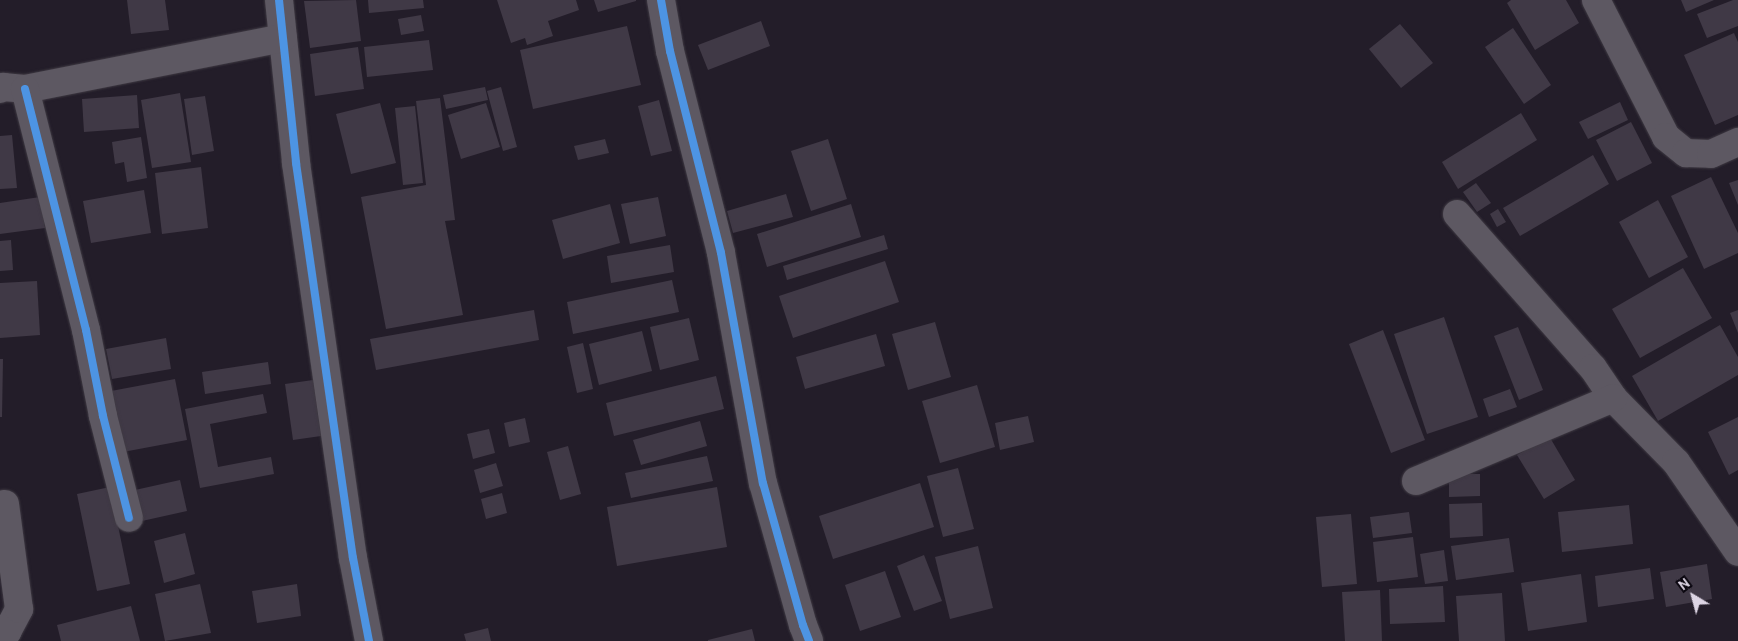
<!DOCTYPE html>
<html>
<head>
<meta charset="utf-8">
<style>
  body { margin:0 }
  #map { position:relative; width:1738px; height:641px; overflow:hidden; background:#231d29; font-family:Cabin,sans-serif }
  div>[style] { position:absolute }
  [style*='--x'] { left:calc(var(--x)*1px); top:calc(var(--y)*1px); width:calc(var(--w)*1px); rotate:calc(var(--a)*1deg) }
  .building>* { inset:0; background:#403946 }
  .roads { filter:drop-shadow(0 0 1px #3f3a43) drop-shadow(0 0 1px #3f3a43) }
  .minor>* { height:28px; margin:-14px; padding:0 14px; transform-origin:14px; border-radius:14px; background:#5d5862 }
  .cycleway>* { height:8px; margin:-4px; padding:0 4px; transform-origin:4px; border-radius:4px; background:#4d94e3 }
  span { translate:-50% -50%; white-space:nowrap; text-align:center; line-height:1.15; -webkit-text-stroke:4px #0a060f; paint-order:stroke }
  .north { position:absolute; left:1668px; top:571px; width:50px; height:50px; -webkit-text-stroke:4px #0a060f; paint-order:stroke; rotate:323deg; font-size:14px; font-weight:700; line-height:20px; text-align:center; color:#ddd5e4 }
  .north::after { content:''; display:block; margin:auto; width:18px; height:22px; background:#ddd5e4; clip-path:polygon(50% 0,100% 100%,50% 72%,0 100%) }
</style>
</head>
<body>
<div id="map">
  <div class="building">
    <i style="clip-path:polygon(127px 0,165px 0,169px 30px,131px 34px)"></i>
    <i style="clip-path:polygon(356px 0,361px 41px,310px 48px,304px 1px)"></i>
    <i style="clip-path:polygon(368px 0,423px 0,424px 8px,369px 13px)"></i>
    <i style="clip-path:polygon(497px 0,576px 0,579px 10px,548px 21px,553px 36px,527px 45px,525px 38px,511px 43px)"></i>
    <i style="clip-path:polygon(594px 0,636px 0,636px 1px,598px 12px)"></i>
    <i style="clip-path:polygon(1511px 0,1566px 0,1579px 23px,1535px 50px,1507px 3px)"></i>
    <i style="clip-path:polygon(1681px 0,1714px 0,1686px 12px)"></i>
    <i style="clip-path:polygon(1733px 0,1738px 0,1738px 26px,1707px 38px,1697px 14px)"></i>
    <i style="clip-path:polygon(421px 15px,424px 31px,401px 35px,398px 19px)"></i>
    <i style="clip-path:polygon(761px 21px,770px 46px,708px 70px,698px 45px)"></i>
    <i style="clip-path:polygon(1400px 24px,1433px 63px,1401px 88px,1369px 49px)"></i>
    <i style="clip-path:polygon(627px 26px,641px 85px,533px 109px,520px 50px)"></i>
    <i style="clip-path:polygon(1513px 28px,1551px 85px,1524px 104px,1485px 47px)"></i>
    <i style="clip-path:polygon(1734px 33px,1738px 42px,1738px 115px,1715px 125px,1684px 55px)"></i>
    <i style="clip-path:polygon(429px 40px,433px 70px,367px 77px,364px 47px)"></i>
    <i style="clip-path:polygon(358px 47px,364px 89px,315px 96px,310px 54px)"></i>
    <i style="clip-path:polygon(485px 87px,488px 100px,446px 109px,443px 95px)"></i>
    <i style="clip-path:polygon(501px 87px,517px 147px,503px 151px,487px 91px)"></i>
    <i style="clip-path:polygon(180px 93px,191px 162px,152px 168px,141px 100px)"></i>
    <i style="clip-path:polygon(137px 95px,139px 128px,84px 132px,82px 99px)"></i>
    <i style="clip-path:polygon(205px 96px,214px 151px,192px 155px,184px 99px)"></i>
    <i style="clip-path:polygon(440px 98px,455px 220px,445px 221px,463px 315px,386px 329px,361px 197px,426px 185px,416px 101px)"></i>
    <i style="clip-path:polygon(659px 100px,672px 151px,651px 156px,638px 106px)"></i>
    <i style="clip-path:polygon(1620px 102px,1628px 120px,1588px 139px,1579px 122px)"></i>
    <i style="clip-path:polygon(380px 103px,396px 163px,351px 174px,336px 114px)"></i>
    <i style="clip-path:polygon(486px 103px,500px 147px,461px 159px,448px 115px)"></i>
    <i style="clip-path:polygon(415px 106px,423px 183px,403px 185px,395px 108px)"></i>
    <i style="clip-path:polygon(1521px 113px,1537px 140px,1458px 189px,1442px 162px)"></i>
    <i style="clip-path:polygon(1631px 122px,1652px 163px,1617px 181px,1596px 140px)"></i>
    <i style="clip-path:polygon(12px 135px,17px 188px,0 189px,0 136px)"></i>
    <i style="clip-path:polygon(141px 137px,147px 178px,127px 182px,124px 162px,115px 164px,112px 142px)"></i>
    <i style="clip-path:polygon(605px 139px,609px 153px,578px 160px,574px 146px)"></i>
    <i style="clip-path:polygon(828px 139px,847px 199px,811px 211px,791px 151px)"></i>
    <i style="clip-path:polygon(1593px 155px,1609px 184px,1520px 236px,1503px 208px)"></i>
    <i style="clip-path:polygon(201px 167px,208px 228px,162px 234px,155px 173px)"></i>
    <i style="clip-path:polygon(1711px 177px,1738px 233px,1738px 253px,1704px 269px,1671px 196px)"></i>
    <i style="clip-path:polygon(1738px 180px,1738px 205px,1729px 183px)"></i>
    <i style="clip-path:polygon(1476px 183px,1491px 203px,1477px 212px,1463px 192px)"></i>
    <i style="clip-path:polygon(144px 190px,151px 233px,91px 243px,83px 201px)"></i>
    <i style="clip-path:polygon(786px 194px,793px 217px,733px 233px,727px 211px)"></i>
    <i style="clip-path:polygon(40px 197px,45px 228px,0 234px,0 203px)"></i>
    <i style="clip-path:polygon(658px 197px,666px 236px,630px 244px,621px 204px)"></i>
    <i style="clip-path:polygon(1658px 200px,1688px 257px,1649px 278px,1619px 222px)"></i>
    <i style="clip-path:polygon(610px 204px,620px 243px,563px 259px,552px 220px)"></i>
    <i style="clip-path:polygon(851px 204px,861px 237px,767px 267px,757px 234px)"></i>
    <i style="clip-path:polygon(1498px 209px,1506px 222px,1497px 227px,1490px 214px)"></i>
    <i style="clip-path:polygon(884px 235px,888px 249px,787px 280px,783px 266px)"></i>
    <i style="clip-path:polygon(11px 240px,13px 270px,0 271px,0 241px)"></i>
    <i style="clip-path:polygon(670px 245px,674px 272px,611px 283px,607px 256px)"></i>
    <i style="clip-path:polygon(885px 261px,899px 302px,793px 338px,779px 296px)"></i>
    <i style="clip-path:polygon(1683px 268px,1712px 318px,1640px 358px,1612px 309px)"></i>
    <i style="clip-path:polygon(672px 280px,679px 312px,573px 334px,567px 302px)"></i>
    <i style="clip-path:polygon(37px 281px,40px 335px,0 338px,0 283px)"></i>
    <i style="clip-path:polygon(534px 310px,539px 340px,376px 370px,370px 339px)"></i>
    <i style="clip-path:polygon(1738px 310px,1738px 333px,1730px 313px)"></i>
    <i style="clip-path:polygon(1444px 317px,1478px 417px,1427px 434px,1394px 334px)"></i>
    <i style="clip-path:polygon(689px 318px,699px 360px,660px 370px,650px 327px)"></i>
    <i style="clip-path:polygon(935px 322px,951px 377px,908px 390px,892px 334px)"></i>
    <i style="clip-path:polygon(1720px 325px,1738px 357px,1738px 375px,1658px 421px,1632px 376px)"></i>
    <i style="clip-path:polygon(1518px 327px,1543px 390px,1519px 400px,1494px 336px)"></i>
    <i style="clip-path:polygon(1383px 330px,1425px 440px,1391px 453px,1349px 344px)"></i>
    <i style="clip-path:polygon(642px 331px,652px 371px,599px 385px,589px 344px)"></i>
    <i style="clip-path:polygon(876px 334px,885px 366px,805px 389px,796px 357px)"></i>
    <i style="clip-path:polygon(166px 338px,171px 369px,112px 379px,106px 349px)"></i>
    <i style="clip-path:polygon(583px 343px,593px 389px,577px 393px,567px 347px)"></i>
    <i style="clip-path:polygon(0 359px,3px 359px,2px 417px,0 417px)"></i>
    <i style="clip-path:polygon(268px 362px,271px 384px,205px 394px,202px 372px)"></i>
    <i style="clip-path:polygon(716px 376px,724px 409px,614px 436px,606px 403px)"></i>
    <i style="clip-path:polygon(175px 379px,187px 440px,123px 452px,111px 391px)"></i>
    <i style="clip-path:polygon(313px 380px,321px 436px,293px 440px,285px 384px)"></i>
    <i style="clip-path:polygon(977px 385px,995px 447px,940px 463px,922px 401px)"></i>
    <i style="clip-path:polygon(1510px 389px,1517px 407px,1489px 417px,1483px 399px)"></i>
    <i style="clip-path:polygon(263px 394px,267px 413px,210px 424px,218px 467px,271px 457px,274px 474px,200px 488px,185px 409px)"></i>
    <i style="clip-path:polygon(1028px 416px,1034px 442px,1000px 450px,995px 423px)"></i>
    <i style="clip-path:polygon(1738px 417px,1738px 470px,1729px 475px,1708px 432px)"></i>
    <i style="clip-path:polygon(525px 418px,530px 442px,509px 447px,504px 423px)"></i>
    <i style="clip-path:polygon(700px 421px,707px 446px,641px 465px,633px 440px)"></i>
    <i style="clip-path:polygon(489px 429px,495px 453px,473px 459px,467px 434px)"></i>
    <i style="clip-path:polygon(1549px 436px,1575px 480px,1544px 499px,1517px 455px)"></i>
    <i style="clip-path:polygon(568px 446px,581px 494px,560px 500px,547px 452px)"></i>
    <i style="clip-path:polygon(707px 456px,713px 481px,631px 498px,625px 473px)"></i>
    <i style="clip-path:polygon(496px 463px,503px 486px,480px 493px,474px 470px)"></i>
    <i style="clip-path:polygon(958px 468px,974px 529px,943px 537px,927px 476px)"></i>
    <i style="clip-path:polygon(1449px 474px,1480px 474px,1480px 496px,1449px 497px)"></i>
    <i style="clip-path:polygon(180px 480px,187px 511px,142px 521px,135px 490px)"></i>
    <i style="clip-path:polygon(920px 483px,934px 527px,833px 559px,819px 516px)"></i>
    <i style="clip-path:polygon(110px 487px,130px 584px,97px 591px,77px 494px)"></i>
    <i style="clip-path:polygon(717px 487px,727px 547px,617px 566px,607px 507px)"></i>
    <i style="clip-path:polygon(502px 493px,507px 513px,486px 519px,481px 499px)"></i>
    <i style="clip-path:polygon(1482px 503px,1483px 536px,1450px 538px,1449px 504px)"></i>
    <i style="clip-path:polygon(1629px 505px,1633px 544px,1562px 552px,1558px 512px)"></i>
    <i style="clip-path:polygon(1409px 512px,1412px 533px,1373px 538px,1370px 517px)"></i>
    <i style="clip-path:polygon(1351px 514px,1357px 584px,1322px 587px,1316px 517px)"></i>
    <i style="clip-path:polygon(185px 533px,195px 574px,164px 583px,154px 541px)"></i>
    <i style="clip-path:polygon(1413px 537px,1418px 577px,1377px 582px,1373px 542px)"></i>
    <i style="clip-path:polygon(1509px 538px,1514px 572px,1456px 580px,1451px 546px)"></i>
    <i style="clip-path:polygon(978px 546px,993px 608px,950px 619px,935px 557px)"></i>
    <i style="clip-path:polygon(1444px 550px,1448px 581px,1425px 584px,1420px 554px)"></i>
    <i style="clip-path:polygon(924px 555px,942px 601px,914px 611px,897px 566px)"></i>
    <i style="clip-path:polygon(1707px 564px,1712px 599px,1666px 607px,1660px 572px)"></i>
    <i style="clip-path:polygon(1650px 568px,1654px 599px,1598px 607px,1595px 576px)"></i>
    <i style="clip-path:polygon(885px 571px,901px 617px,860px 631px,845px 585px)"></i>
    <i style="clip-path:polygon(1581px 574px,1587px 622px,1528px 631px,1521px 583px)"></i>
    <i style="clip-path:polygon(200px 584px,211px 633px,165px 641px,155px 594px)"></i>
    <i style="clip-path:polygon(297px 584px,301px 616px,257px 623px,252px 591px)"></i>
    <i style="clip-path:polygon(1443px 586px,1445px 622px,1390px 624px,1389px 589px)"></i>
    <i style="clip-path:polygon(1380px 590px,1382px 641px,1345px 641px,1342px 592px)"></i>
    <i style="clip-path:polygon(1502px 593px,1505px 641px,1459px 641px,1456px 596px)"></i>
    <i style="clip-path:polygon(131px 606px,140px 641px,61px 641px,57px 625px)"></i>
    <i style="clip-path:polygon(488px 628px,491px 641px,466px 641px,464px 634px)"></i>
    <i style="clip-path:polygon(752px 629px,755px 641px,708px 641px,708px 640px)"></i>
  </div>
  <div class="roads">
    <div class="minor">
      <i style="--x:279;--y:0;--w:164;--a:84"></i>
      <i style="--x:296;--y:163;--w:399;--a:81.8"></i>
      <i style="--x:353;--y:558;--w:85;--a:79.1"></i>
      <i style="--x:661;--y:0;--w:52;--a:80"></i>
      <i style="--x:670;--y:51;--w:208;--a:75.8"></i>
      <i style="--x:721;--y:253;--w:234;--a:79.7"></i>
      <i style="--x:763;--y:483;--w:148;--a:74.3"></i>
      <i style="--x:803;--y:625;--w:17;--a:69"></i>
      <i style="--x:1596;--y:0;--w:154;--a:62.9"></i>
      <i style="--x:1666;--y:137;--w:26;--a:39"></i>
      <i style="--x:1686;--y:153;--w:25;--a:2"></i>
      <i style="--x:1711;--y:154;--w:30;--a:-24"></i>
      <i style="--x:0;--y:89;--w:4;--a:-34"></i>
      <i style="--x:3;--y:87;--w:22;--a:5"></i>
      <i style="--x:25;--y:89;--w:263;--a:-11.2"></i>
      <i style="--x:25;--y:89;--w:249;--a:75.8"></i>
      <i style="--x:86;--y:330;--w:88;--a:78.8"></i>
      <i style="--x:103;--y:416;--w:105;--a:75.7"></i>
      <i style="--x:1457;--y:214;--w:205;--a:48.6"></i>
      <i style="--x:1593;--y:368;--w:36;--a:56"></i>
      <i style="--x:1613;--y:398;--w:90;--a:45.5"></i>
      <i style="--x:1676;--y:462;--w:109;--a:55.4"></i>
      <i style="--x:1416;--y:481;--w:214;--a:-22.8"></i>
      <i style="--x:0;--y:635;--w:8;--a:-23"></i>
      <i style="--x:7;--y:632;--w:26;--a:-62"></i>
      <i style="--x:19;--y:609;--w:106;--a:-97.6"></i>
    </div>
  </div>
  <div class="cycleway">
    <i style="--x:279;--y:0;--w:164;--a:84"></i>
    <i style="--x:296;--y:163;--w:399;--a:81.8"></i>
    <i style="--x:353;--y:558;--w:85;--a:79.1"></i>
    <i style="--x:661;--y:0;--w:52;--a:80"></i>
    <i style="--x:670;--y:51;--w:208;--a:75.8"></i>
    <i style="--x:721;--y:253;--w:234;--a:79.7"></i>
    <i style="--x:763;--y:483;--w:148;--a:74.3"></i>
    <i style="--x:803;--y:625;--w:17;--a:69"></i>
    <i style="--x:25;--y:89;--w:249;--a:75.8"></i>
    <i style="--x:86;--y:330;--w:88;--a:78.8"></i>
    <i style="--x:103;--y:416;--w:105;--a:75.7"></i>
  </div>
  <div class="north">N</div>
</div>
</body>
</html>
